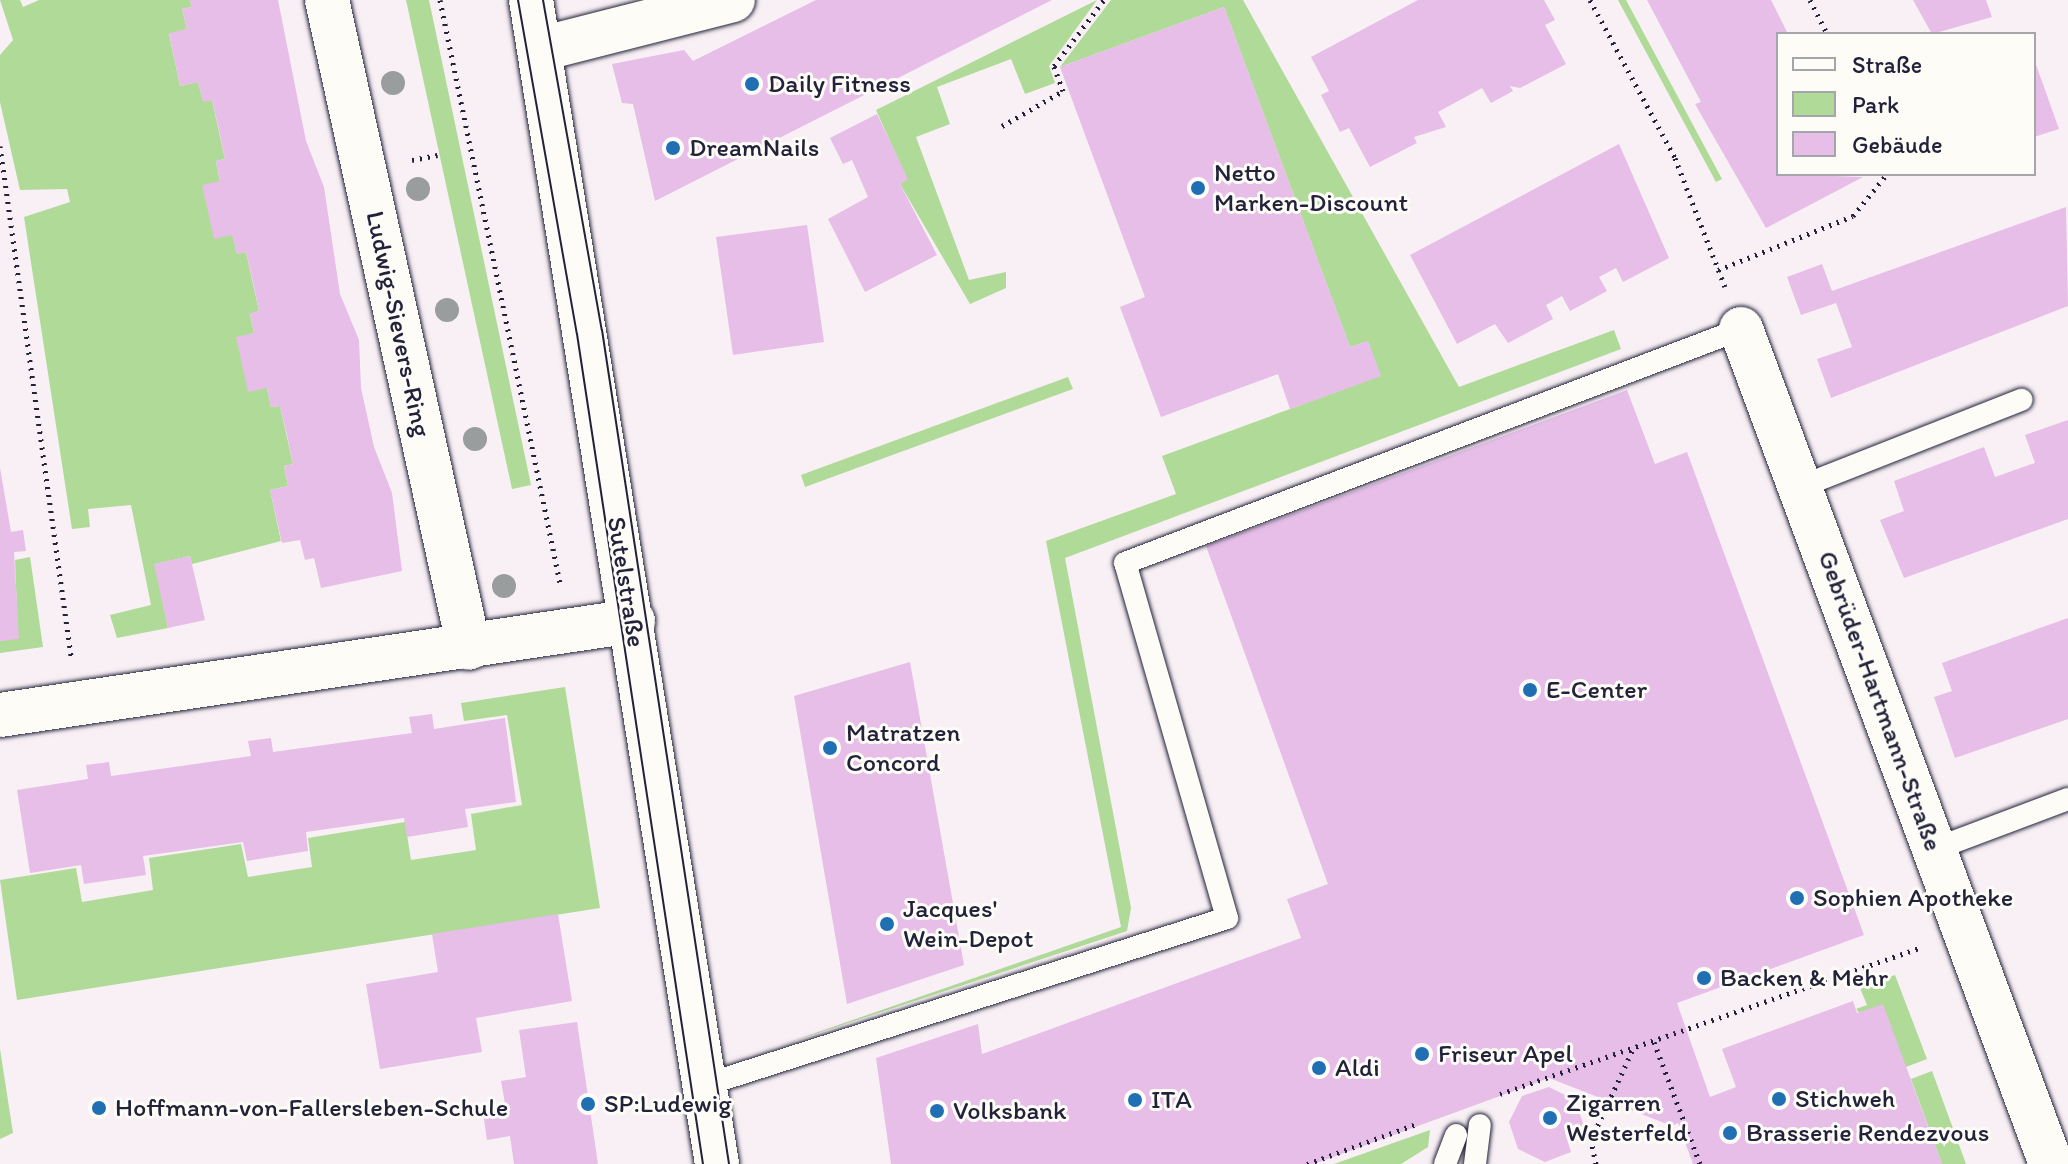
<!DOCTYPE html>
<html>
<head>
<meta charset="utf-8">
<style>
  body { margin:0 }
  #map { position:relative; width:2068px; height:1164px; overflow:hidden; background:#f8f0f4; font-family:Itim,sans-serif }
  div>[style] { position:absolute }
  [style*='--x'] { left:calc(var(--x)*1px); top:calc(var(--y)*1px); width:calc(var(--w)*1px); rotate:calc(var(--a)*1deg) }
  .green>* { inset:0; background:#afda97 }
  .building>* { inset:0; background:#e6bee7 }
  .path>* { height:5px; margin-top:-2.5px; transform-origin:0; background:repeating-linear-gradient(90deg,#22223b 0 2px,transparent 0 8px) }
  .roads { filter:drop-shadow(0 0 2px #22223b) drop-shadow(0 0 2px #22223b) }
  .service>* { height:22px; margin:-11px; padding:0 11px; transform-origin:11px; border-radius:11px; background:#fdfcf7 }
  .minor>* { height:44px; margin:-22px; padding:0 22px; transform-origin:22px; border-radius:22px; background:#fdfcf7 }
  .secondary>* { height:44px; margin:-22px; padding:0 22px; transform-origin:22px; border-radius:22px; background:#fdfcf7 }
  .tram>* { height:2px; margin:-1px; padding:0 1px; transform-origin:1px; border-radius:1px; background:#22223b }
  .trees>* { width:24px; height:24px; margin:-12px; border-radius:50%; background:#999d9e }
  .dots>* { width:22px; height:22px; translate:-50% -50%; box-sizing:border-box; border:4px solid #fdfcf7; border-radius:50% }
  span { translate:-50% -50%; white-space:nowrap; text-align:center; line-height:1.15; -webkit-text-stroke:6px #fdfcf7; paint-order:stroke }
  .poi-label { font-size:26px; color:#22223b }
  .left { translate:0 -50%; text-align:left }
  .street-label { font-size:26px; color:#22223b }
  .legend { position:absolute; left:1776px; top:32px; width:260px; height:144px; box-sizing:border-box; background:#fdfcf7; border:2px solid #a5a5ac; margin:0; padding:10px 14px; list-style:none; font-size:24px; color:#22223b }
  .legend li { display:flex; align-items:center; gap:16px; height:40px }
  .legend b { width:40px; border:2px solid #a5a5ac }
</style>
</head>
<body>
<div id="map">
  <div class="green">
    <i style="clip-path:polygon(0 0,20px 0,23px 7px,39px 0,190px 0,192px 7px,182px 9px,187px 29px,169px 34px,180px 86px,198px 82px,203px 101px,212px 100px,225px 159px,216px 161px,220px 181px,237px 254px,246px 252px,259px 311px,250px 314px,254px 333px,236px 338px,267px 388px,271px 407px,280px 406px,293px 464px,284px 466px,288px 486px,270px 490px,281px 541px,192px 564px,190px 556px,155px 564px,168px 628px,117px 638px,110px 615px,151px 605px,131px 505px,88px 509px,90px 527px,72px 529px,24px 217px,70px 202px,67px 189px,20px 190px,0 102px,0 55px,13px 40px)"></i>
    <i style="clip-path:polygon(406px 0,429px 0,531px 485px,512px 489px)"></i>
    <i style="clip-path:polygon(1097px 0,1049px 66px,1055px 83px,1025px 94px,1011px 59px,937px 87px,950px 124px,916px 137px,969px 280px,1006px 272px,1006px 288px,970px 304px,900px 184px,907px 179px,876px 110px)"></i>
    <i style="clip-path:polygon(1111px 0,1243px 0,1459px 387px,1614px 330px,1621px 349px,1065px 558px,1131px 908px,1127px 931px,778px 1046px,1121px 927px,1046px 541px,1176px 494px,1162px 456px,1380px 376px,1368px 341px,1350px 347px,1224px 7px,1060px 67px)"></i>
    <i style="clip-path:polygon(1618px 0,1626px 0,1722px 179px,1716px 182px)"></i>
    <i style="clip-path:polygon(1068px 377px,1073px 389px,805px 487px,801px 475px)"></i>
    <i style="clip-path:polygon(30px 557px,43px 647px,0 653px,0 641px,18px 638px,15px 560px)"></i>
    <i style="clip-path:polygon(565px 687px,600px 908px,17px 1000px,0 880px,76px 868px,82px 902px,153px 890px,149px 858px,241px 844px,248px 877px,312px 867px,308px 838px,405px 822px,411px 860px,476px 850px,471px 814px,522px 805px,507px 715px,464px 721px,461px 703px)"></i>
    <i style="clip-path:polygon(1895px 975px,1927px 1059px,1906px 1067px,1856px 1009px,1867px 1005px,1860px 988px)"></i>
    <i style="clip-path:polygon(0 1049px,13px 1133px,0 1139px)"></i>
    <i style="clip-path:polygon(1932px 1071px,1966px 1164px,1942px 1164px,1911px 1079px)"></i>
    <i style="clip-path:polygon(1430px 1130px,1428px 1147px,1401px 1164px,1334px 1164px)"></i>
  </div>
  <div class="building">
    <i style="clip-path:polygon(190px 0,278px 0,306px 141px,324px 187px,340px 294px,359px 340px,361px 388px,374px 447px,392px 493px,402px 571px,321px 588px,314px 558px,305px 560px,300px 540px,282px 543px,270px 490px,288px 486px,284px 466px,293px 464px,287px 435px,280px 406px,271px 407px,267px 388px,248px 392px,236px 337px,254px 333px,250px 313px,259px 311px,253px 282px,246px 252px,237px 254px,232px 235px,214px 239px,202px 185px,220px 181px,216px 161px,225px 159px,219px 130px,212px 100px,203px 102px,198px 82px,180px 86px,169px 33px,187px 29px,182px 9px,192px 7px)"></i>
    <i style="clip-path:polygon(816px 0,1052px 0,655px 201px,633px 104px,622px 103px,612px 64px,684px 50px,693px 61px)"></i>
    <i style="clip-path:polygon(1418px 0,1544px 0,1555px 20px,1545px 25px,1566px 64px,1520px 88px,1510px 86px,1513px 91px,1491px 103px,1482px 88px,1438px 112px,1446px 127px,1414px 137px,1417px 143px,1370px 167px,1349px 128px,1340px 132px,1321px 95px,1329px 91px,1311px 57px)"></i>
    <i style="clip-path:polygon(1647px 0,1771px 0,1788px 34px,1778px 34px,1778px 174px,1863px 177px,1766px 228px,1695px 104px,1701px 102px)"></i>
    <i style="clip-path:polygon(1913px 0,1986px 0,1992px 17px,1932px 34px)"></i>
    <i style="clip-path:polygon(1224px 7px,1350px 347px,1368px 341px,1381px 376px,1290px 409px,1278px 374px,1161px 417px,1120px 307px,1145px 297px,1060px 67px)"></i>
    <i style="clip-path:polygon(2034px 59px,2059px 129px,2034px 137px)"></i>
    <i style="clip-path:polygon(877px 114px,908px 179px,900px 184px,937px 255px,865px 292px,828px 219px,868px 197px,852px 160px,843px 164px,830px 138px)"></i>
    <i style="clip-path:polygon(1619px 144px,1669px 258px,1623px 282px,1616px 268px,1599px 277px,1607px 291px,1570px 311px,1562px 296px,1546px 305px,1553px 319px,1508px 343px,1495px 324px,1457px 344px,1410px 255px)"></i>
    <i style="clip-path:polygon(2066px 207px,2068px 306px,1831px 398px,1817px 359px,1852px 347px,1836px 303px,1801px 315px,1787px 277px,1822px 264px,1832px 291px)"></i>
    <i style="clip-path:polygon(807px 225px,824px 342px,733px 355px,716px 237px)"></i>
    <i style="clip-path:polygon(1627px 390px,1655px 464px,1687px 452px,1864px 935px,1677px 1003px,1710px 1097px,1736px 1087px,1722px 1049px,1853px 1001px,1857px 1013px,1883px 1004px,1942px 1164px,1693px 1164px,1678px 1123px,1672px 1126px,1549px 1078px,1314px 1164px,891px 1164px,876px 1058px,978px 1024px,982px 1054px,1301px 938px,1287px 899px,1328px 884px,1206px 546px)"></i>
    <i style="clip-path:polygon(2068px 420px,2068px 519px,1904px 578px,1880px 520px,1904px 511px,1894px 481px,1984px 447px,1995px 477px,2035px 463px,2025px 435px)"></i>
    <i style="clip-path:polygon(0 468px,11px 532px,23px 530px,26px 551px,14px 552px,19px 639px,0 641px)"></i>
    <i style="clip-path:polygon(190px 556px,205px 620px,168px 628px,154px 564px)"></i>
    <i style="clip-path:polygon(2068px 618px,2068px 719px,1955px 758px,1934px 697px,1952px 691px,1942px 663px)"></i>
    <i style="clip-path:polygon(910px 662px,964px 965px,847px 1004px,794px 696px)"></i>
    <i style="clip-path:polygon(432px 714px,434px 729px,505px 718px,516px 802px,465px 809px,468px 827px,407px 837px,404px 818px,306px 832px,308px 851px,247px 861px,243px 842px,143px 856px,146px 875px,84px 884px,81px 865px,30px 873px,17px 790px,88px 779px,86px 765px,109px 762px,111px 776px,251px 756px,248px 741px,271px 738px,273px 752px,412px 733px,409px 717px)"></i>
    <i style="clip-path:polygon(558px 914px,572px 1001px,476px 1018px,482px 1052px,380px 1069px,366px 984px,438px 972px,432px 934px)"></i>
    <i style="clip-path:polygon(577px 1022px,598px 1164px,514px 1164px,510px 1136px,487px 1140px,483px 1112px,506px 1109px,501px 1081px,526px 1077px,519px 1030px)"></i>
    <i style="clip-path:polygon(1549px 1087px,1575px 1100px,1584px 1126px,1565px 1133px,1571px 1152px,1545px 1162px,1518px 1149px,1509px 1122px,1522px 1096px)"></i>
  </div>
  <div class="path">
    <i style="--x:440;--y:0;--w:595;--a:78.37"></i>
    <i style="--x:1590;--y:0;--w:179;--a:61.7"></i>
    <i style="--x:1675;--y:158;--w:138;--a:68.8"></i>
    <i style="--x:1810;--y:0;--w:38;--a:63"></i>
    <i style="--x:1002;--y:126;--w:70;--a:-29.8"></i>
    <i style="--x:1063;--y:91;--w:27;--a:-110"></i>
    <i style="--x:1054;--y:66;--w:83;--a:-52.9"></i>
    <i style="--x:0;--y:146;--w:515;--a:82.07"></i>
    <i style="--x:412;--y:160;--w:26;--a:-11"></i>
    <i style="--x:1718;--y:270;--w:145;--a:-21.8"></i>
    <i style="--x:1853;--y:216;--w:54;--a:-51"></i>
    <i style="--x:1654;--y:1042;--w:130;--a:69.3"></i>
    <i style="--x:1500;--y:1094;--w:446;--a:-19.2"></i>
    <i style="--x:1307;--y:1164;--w:119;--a:-20.1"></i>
    <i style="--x:1596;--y:1164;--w:25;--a:-102"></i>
    <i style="--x:1591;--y:1140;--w:100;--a:-65.2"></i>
  </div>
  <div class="roads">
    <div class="service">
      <i style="--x:1800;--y:487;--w:238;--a:-21.5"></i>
      <i style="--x:1935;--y:849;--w:142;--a:-20.6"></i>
      <i style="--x:705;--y:1085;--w:548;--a:-17.74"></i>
      <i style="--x:1227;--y:918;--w:369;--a:-106"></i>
      <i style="--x:1125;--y:563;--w:659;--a:-20.8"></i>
      <i style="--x:1445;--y:1164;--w:31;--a:-69"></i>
      <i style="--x:1475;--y:1164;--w:39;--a:-83"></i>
    </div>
    <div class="minor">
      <i style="--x:327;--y:0;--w:663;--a:77.64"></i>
      <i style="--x:541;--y:49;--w:198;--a:-14.3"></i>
      <i style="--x:1741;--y:329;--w:891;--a:69.63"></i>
      <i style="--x:0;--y:715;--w:640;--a:-8.45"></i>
    </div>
    <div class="secondary">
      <i style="--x:531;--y:0;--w:1179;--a:80.92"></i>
    </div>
  </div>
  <div class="tram">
    <i style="--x:518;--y:0;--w:339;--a:80"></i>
    <i style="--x:577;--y:334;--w:840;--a:81.37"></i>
    <i style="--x:543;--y:0;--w:335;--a:79.9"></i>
    <i style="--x:602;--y:330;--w:844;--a:81.34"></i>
  </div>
  <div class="trees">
    <i style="left:393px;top:83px"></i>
    <i style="left:418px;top:189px"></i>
    <i style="left:447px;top:310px"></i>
    <i style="left:475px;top:439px"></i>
    <i style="left:504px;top:586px"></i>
  </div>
  <div class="dots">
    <i style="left:752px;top:84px;background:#1f6fb2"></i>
    <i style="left:673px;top:148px;background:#1f6fb2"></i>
    <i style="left:1198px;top:188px;background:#1f6fb2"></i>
    <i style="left:1530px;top:690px;background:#1f6fb2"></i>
    <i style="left:830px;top:748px;background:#1f6fb2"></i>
    <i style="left:1797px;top:898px;background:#1f6fb2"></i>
    <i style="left:887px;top:924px;background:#1f6fb2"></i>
    <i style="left:1704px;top:978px;background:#1f6fb2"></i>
    <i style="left:1422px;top:1054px;background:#1f6fb2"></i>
    <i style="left:1319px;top:1068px;background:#1f6fb2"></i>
    <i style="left:1779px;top:1099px;background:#1f6fb2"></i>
    <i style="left:1135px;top:1100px;background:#1f6fb2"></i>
    <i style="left:588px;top:1104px;background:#1f6fb2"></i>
    <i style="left:99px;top:1108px;background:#1f6fb2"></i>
    <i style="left:937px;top:1111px;background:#1f6fb2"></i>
    <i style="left:1550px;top:1118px;background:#1f6fb2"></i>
    <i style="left:1730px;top:1133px;background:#1f6fb2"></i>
  </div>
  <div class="poi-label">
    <span class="left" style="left:768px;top:84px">Daily Fitness</span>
    <span class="left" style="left:689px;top:148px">DreamNails</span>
    <span class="left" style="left:1214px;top:188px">Netto<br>Marken-Discount</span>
    <span class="left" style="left:1546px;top:690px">E-Center</span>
    <span class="left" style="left:846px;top:748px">Matratzen<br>Concord</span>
    <span class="left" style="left:1813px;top:898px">Sophien Apotheke</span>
    <span class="left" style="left:903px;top:924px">Jacques'<br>Wein-Depot</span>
    <span class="left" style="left:1720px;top:978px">Backen &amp; Mehr</span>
    <span class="left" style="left:1438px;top:1054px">Friseur Apel</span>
    <span class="left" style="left:1335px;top:1068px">Aldi</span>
    <span class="left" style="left:1795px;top:1099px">Stichweh</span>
    <span class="left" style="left:1151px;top:1100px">ITA</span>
    <span class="left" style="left:1566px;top:1118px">Zigarren<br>Westerfeld</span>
    <span class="left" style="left:604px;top:1104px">SP:Ludewig</span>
    <span class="left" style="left:115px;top:1108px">Hoffmann-von-Fallersleben-Schule</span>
    <span class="left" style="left:953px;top:1111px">Volksbank</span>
    <span class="left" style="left:1746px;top:1133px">Brasserie Rendezvous</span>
  </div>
  <div class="street-label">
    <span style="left:398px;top:324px;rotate:78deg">Ludwig-Sievers-Ring</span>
    <span style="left:626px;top:582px;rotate:81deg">Sutelstraße</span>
    <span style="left:1880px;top:701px;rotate:70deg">Gebrüder-Hartmann-Straße</span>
  </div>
  <ul class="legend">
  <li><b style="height:10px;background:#fdfcf7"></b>Straße</li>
  <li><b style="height:22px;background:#afda97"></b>Park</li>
  <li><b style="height:22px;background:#e6bee7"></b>Gebäude</li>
  </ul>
</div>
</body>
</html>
